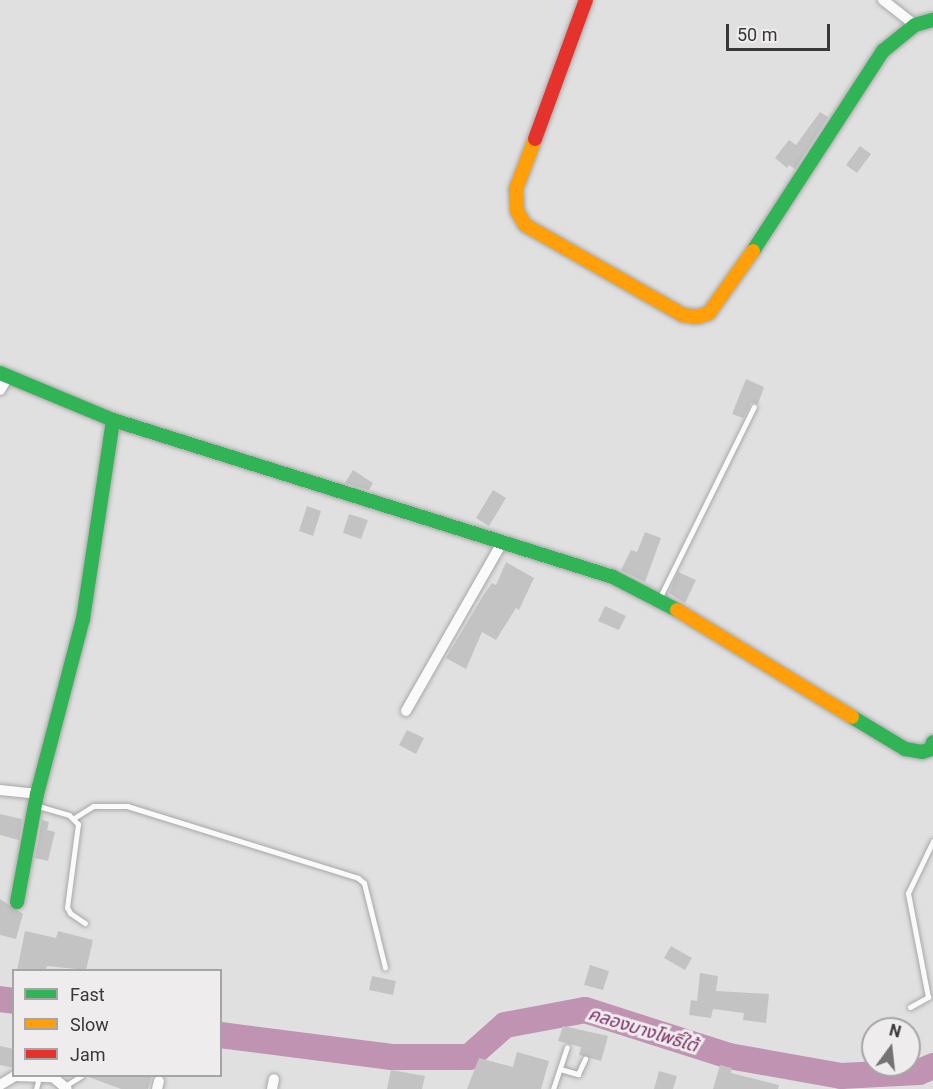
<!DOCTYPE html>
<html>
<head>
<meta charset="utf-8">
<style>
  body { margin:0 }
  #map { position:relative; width:933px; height:1089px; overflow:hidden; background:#e1e0e1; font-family:Roboto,"Noto Sans Thai",sans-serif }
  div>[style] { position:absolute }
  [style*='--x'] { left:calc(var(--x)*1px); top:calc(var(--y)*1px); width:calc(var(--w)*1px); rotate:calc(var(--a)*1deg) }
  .river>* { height:26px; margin:-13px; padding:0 13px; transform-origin:13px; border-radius:13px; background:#bf93b1 }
  .building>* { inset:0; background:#c4c3c4 }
  .roads { filter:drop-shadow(0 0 2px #a8a7a7) drop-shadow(0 0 2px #a8a7a7) }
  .lane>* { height:5px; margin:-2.5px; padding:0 2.5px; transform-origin:2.5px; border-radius:2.5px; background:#fafafa }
  .street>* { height:10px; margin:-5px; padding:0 5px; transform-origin:5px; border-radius:5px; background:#fafafa }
  .fast>* { height:14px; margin:-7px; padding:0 7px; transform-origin:7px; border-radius:7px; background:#30b455 }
  .slow>* { height:14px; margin:-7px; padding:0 7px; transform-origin:7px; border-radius:7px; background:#ff9f0a }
  .jam>* { height:14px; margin:-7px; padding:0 7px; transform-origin:7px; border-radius:7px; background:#e5322d }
  span { translate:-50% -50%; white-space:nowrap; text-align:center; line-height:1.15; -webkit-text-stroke:6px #efecee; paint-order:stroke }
  .water-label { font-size:18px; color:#7c2f67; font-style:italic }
  .legend { position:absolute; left:12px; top:969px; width:210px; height:108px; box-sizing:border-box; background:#efecee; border:2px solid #a6a4a6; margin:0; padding:8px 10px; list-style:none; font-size:18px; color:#393839 }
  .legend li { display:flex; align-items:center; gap:12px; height:30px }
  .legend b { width:30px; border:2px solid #a6a4a6 }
  .north { position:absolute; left:861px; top:1017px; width:60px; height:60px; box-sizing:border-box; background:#efecee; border:2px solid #a6a4a6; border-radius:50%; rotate:15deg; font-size:16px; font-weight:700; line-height:24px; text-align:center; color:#393839 }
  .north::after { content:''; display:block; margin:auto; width:21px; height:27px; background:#747374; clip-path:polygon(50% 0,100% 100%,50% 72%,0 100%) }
  .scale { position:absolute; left:726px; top:24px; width:104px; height:27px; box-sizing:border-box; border:3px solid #393839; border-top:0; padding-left:8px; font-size:18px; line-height:21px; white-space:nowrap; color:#393839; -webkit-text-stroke:4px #efecee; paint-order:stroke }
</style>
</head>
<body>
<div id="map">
  <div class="river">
    <i style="--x:0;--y:999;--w:14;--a:8"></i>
    <i style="--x:220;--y:1035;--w:173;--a:7.3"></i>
    <i style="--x:392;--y:1057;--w:77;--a:0"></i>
    <i style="--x:469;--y:1057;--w:48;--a:-41.6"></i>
    <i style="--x:505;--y:1025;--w:81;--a:-10.6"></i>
    <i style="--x:585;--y:1010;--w:151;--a:17.7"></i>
    <i style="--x:729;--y:1056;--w:114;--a:10.1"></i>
    <i style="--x:841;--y:1076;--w:78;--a:-2.9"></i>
    <i style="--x:919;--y:1072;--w:15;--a:-23"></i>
  </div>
  <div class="building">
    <i style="clip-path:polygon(820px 112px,828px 117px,795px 169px,789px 165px,787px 168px,775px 158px,789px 140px,796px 145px)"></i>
    <i style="clip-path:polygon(860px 146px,871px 154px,857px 173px,846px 165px)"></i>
    <i style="clip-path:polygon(746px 379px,764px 387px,758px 404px,751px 403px,743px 418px,732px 414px)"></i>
    <i style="clip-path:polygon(353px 470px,373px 483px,369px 490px,345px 483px)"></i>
    <i style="clip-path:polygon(493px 490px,506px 498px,489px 526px,476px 518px)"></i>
    <i style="clip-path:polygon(307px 506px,321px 511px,313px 536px,299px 531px)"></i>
    <i style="clip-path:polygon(349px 514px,368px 520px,361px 539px,343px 533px)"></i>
    <i style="clip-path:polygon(645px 532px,661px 538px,645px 582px,621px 570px,631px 550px,637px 552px)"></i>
    <i style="clip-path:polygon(506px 562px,534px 578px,519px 610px,516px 608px,496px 640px,482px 632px,466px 669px,446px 658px,483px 596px,492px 583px,496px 585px)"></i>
    <i style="clip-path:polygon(678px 572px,696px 580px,685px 603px,669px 593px)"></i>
    <i style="clip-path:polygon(605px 606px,626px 616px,619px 630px,598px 621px)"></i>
    <i style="clip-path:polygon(407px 730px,424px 738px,416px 754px,399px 745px)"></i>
    <i style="clip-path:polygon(0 814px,22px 819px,19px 840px,0 835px)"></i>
    <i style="clip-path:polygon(42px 820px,49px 822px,47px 830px,55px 832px,48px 861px,35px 858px)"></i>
    <i style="clip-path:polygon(0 899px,23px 914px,16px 939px,0 935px)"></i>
    <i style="clip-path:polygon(25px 931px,56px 938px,58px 931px,93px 940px,86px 970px,47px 966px,46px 970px,17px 970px)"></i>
    <i style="clip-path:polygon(671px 946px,692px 958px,685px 970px,664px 958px)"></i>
    <i style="clip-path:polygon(590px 965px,609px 971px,603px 990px,584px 985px)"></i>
    <i style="clip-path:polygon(700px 973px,718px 976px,716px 991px,769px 994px,766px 1023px,743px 1020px,744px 1013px,713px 1009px,711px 1018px,689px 1015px,691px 1000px,697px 1001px)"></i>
    <i style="clip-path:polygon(372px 976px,396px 981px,393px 995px,369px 990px)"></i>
    <i style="clip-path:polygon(563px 1026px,608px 1036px,601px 1061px,579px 1055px,581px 1047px,558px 1041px)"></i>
    <i style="clip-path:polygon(0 1046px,14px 1049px,14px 1068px,0 1065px)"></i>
    <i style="clip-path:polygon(517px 1052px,549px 1061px,541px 1089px,467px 1089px,479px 1058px,513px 1067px)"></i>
    <i style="clip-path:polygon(720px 1065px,732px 1068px,731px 1073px,779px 1085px,778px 1089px,713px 1089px)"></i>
    <i style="clip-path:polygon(391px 1070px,425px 1076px,422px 1089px,387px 1089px)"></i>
    <i style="clip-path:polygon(659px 1071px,677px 1076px,673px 1089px,654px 1089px)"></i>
    <i style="clip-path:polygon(86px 1076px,152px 1076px,148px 1089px,121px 1089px)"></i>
  </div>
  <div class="roads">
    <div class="lane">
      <i style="--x:660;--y:597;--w:212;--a:-63.7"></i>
      <i style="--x:38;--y:806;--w:32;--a:16"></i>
      <i style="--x:69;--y:815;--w:13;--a:45"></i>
      <i style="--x:78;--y:824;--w:84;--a:97.5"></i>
      <i style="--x:67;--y:907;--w:7;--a:63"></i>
      <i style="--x:70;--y:913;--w:18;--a:34"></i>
      <i style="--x:74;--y:818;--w:22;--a:-32"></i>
      <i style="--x:93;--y:806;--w:34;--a:0"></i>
      <i style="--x:127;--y:806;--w:242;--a:17.3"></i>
      <i style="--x:358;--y:878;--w:8;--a:40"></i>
      <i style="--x:364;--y:883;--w:87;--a:76"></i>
      <i style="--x:910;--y:1007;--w:21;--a:-29"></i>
      <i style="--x:928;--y:997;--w:106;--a:-100.9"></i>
      <i style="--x:908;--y:893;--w:58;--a:-64.3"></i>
      <i style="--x:560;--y:1069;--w:19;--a:16"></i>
      <i style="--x:578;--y:1074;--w:17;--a:-65"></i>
      <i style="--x:65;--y:1086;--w:19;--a:-32"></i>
      <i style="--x:36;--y:1089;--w:12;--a:-76"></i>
      <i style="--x:553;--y:1089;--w:44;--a:-71.6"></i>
    </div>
    <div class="street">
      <i style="--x:883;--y:0;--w:41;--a:38"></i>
      <i style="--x:0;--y:390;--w:15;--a:-58"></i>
      <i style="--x:406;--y:711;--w:193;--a:-60.3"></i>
      <i style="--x:0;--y:790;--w:37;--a:6"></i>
      <i style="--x:0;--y:1085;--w:17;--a:-31"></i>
      <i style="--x:15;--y:1076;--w:38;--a:2"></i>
      <i style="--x:53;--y:1077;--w:18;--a:41"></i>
      <i style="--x:157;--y:1089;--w:8;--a:-76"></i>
      <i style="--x:272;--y:1089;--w:10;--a:-79"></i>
    </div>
    <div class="fast">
      <i style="--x:753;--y:251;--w:239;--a:-57"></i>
      <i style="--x:883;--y:51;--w:41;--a:-39.1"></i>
      <i style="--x:915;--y:25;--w:19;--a:-16"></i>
      <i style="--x:0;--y:373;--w:122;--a:22.6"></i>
      <i style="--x:113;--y:420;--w:524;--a:17.43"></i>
      <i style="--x:613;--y:577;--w:72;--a:27.3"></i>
      <i style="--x:852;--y:717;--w:62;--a:31.1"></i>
      <i style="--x:905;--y:749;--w:17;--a:10"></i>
      <i style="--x:922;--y:752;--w:9;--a:-18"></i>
      <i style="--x:931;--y:749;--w:7;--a:-74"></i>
      <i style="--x:17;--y:902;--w:110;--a:-79.5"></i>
      <i style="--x:37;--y:794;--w:181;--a:-75.3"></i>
      <i style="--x:83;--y:619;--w:201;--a:-81.4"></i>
    </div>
    <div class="slow">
      <i style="--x:535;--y:139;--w:53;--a:110.8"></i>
      <i style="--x:516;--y:189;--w:22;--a:87"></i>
      <i style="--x:517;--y:211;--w:16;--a:60"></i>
      <i style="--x:525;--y:225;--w:182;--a:29.7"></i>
      <i style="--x:683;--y:315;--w:14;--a:8"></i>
      <i style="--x:697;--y:317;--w:13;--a:-18"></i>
      <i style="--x:709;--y:313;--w:76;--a:-54.6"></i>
      <i style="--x:677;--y:610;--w:205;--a:31.4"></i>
    </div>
    <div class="jam">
      <i style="--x:535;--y:139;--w:148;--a:-69.9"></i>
    </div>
  </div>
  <div class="water-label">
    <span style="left:643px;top:1030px;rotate:17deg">คลองบางโพธิ์ใต้</span>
  </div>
  <ul class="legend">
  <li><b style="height:8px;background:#30b455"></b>Fast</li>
  <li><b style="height:8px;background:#ff9f0a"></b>Slow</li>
  <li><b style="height:8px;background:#e5322d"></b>Jam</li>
  </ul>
  <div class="north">N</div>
  <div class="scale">50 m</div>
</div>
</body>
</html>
